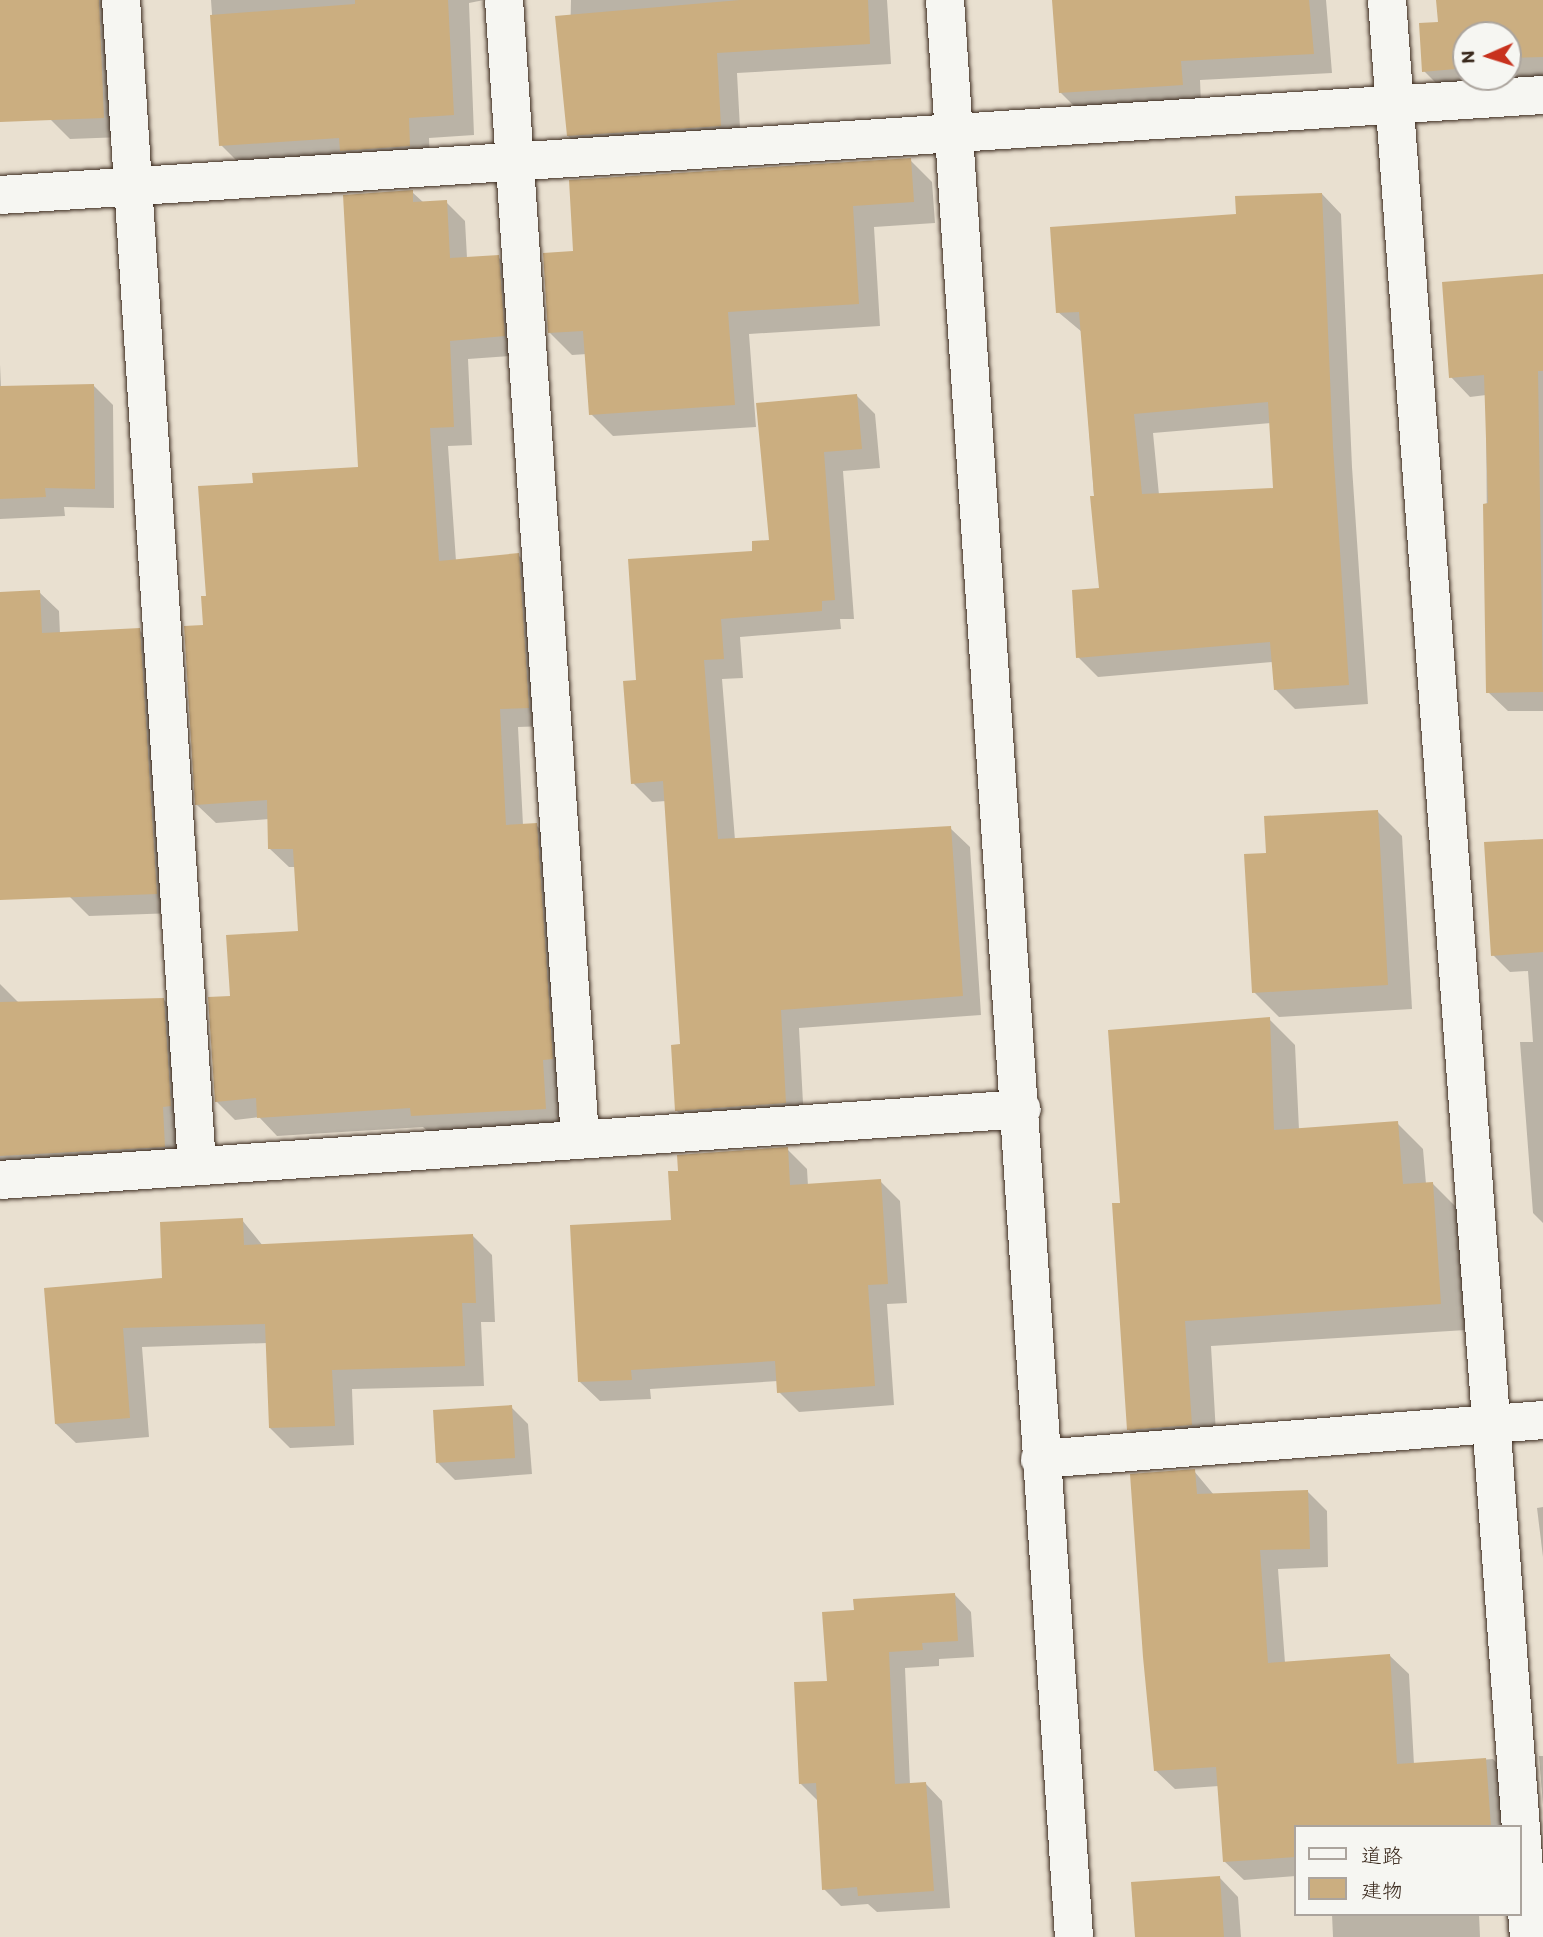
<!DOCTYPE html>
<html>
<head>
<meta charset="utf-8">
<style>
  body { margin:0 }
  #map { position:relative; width:1543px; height:1937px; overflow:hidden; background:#e9e0d0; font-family:Itim,"Klee One",sans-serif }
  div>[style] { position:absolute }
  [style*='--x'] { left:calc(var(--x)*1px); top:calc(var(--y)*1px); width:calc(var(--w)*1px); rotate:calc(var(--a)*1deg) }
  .shadow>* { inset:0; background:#0003 }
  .building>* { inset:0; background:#cbae80 }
  .roads { filter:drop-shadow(0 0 2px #3b2a1e) drop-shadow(0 0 2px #3b2a1e) }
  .minor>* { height:38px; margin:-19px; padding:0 19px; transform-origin:19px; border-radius:19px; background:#f6f6f2 }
  .tertiary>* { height:38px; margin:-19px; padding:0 19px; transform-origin:19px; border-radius:19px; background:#f6f6f2 }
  span { translate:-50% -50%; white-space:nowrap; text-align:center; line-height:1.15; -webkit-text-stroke:7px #f6f6f2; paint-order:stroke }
  .legend { position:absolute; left:1294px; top:1825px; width:228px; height:91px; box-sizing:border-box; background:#f6f6f2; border:2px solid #aba49d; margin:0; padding:9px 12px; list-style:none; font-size:21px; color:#3b2a1e }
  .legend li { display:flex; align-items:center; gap:14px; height:35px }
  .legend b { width:35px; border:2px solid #aba49d }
  .north { position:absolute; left:1452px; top:21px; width:70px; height:70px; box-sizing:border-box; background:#f6f6f2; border:2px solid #aba49d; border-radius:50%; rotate:267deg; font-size:19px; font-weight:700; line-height:28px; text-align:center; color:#3b2a1e }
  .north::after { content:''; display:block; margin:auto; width:24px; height:32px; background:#c8321e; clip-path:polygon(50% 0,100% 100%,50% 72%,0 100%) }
</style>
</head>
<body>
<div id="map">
  <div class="shadow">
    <i style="clip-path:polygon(41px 0,117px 0,123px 137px,70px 139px,50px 119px)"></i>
    <i style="clip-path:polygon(211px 0,484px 0,469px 3px,474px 135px,429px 138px,430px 166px,242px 166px,221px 145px)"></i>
    <i style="clip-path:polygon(571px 0,887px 0,891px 64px,737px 73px,741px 147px,589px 157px,568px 136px)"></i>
    <i style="clip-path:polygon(1054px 0,1326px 0,1332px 73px,1200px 80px,1201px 104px,1079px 111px,1060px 92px)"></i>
    <i style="clip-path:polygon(evenodd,1438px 0,1543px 0,1543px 77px,1443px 90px,1424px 71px,1440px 24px,1438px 0,1466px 35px,1508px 35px,1508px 77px,1466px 77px,1466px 35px)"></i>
    <i style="clip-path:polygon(910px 160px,932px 182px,935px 223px,874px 227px,880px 326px,749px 334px,756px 427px,613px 436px,591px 414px,587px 354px,572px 355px,550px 333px,574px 253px)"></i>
    <i style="clip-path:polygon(412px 192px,424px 203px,446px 202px,465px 221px,467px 258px,498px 257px,517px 276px,522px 355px,468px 359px,472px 445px,448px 446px,456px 561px,518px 555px,537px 574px,547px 726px,518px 727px,523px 825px,536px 825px,555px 844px,564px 1127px,431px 1134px,423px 1127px,277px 1136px,259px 1117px,235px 1120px,216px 1101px,232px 998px,300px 933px,296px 867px,289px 867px,270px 849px,269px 819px,216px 823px,197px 805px,208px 597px,254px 484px,360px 469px)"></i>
    <i style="clip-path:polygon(evenodd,1322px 194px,1341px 214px,1352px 467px,1368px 704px,1295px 709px,1275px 689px,1273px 662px,1098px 677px,1078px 657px,1101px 590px,1082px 332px,1058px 312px,1238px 216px,1322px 194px,1271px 423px,1275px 489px,1159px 495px,1153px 433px,1271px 423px)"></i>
    <i style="clip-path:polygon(1543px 276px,1543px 711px,1508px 711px,1488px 692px,1486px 395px,1470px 397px,1451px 377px)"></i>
    <i style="clip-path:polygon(0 364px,1px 388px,93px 385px,113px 405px,114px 508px,64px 507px,65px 516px,0 519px)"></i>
    <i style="clip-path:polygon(856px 395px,875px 414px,880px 468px,843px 471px,854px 619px,840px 619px,841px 629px,740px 637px,743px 678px,722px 679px,735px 840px,950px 828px,970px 847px,981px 1015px,799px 1028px,804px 1122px,696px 1130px,676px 1110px,682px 1046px,666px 801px,652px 802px,633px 783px,638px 682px,754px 553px,771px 541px)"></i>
    <i style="clip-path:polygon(39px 592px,59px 611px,60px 634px,139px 630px,159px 650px,176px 913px,89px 916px,70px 897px,0 875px,0 594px)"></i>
    <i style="clip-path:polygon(1377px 811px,1402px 836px,1412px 1009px,1279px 1017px,1254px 992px,1268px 855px)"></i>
    <i style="clip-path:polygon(1543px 840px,1543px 1223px,1533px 1213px,1520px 1042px,1533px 1042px,1528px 971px,1510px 972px,1493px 955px)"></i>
    <i style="clip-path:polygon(0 984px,19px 1003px,163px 999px,183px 1019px,184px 1166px,0 1176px)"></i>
    <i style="clip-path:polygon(1269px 1019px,1295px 1045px,1299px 1130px,1397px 1123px,1423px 1149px,1426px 1184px,1433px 1184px,1459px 1210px,1466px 1330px,1211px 1346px,1217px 1451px,1155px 1456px,1129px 1430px,1122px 1204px)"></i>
    <i style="clip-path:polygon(787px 1149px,807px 1169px,808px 1186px,880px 1181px,900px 1201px,907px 1303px,887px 1304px,894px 1405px,799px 1412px,779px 1392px,778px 1381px,650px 1389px,651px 1399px,600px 1401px,580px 1382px,673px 1222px)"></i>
    <i style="clip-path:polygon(242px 1220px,263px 1246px,472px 1235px,492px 1255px,495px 1322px,481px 1322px,484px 1386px,352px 1389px,354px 1445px,290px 1448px,270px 1428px,267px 1343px,142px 1347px,149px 1437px,76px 1443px,56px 1424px,46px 1289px,164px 1279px)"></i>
    <i style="clip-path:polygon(511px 1407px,528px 1424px,532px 1474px,455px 1480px,438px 1463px)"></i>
    <i style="clip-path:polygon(1194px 1471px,1214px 1495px,1308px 1492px,1327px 1511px,1328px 1567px,1278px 1569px,1285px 1663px,1389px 1655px,1409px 1674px,1414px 1765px,1493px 1759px,1512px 1779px,1516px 1827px,1296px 1827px,1296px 1876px,1244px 1880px,1224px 1861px,1219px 1786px,1175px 1789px,1155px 1770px)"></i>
    <i style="clip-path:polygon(1543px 1507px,1543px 1557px,1537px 1508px)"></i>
    <i style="clip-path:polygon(955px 1595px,971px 1612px,974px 1657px,939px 1659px,939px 1666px,905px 1668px,910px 1785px,926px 1784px,942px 1801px,950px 1908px,877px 1912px,868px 1904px,841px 1906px,824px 1889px,817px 1800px,800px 1783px,829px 1683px,856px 1612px)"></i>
    <i style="clip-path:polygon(1539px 1756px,1543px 1756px,1543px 1805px)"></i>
    <i style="clip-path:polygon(1219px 1877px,1238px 1897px,1241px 1937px,1137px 1937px)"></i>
    <i style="clip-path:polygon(1332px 1914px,1479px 1914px,1480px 1937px,1333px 1937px)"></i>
  </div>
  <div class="building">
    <i style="clip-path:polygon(0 0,99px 0,104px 118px,0 122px)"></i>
    <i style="clip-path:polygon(355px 0,448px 0,454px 115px,409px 118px,410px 146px,340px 151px,339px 138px,219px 146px,210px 15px,355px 4px)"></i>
    <i style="clip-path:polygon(740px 0,868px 0,870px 44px,717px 53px,721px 126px,567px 136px,555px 16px)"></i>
    <i style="clip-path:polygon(1052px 0,1309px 0,1314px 54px,1181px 61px,1183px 85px,1059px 93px)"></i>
    <i style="clip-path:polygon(1436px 0,1543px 0,1543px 57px,1508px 58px,1508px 35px,1466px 35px,1466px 68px,1422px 72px,1419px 23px,1438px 22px)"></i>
    <i style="clip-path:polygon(911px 158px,914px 202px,853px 206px,859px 304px,728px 312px,735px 405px,589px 415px,583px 331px,548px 333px,543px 253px,573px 251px,569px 180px)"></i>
    <i style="clip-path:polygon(413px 190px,413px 202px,447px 200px,450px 258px,499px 255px,505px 336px,450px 341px,454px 427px,430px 428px,439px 561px,519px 553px,529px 708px,500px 709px,506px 825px,537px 823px,553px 1059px,543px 1060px,546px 1109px,411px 1116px,410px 1108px,257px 1118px,256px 1098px,215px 1102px,208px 997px,230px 996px,226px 935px,298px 931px,293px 849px,268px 849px,267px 800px,195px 805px,184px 626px,203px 625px,201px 596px,206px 596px,198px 486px,253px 483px,252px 473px,358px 467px,343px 195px)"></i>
    <i style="clip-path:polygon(evenodd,1322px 193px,1333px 447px,1349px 685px,1274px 690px,1270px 642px,1076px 658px,1072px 590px,1099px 588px,1090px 496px,1094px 496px,1079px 312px,1056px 313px,1050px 227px,1236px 214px,1235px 196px,1322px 193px,1268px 402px,1273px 488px,1142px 494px,1134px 414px,1268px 402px)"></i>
    <i style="clip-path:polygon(1543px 274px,1543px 371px,1538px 371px,1543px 692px,1486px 693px,1483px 504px,1488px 503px,1484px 375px,1449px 378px,1442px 282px)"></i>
    <i style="clip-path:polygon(94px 384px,95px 489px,45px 488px,46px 497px,0 499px,0 386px)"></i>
    <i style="clip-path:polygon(857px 394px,862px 449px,824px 452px,835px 600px,822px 601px,822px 611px,721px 619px,724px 659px,704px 660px,718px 839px,951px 826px,963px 996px,781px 1010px,786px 1103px,675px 1111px,671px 1045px,680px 1044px,663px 781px,631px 784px,623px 681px,636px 680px,628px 559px,752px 551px,752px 541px,769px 540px,756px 403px)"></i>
    <i style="clip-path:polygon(40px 590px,42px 633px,140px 628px,157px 894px,0 900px,0 592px)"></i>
    <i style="clip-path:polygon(1378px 810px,1388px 985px,1252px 993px,1244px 854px,1266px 853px,1264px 816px)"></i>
    <i style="clip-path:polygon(1543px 839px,1543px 952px,1491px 956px,1484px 842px)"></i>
    <i style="clip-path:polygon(164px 998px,171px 1106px,163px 1107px,165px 1147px,0 1156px,0 1002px)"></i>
    <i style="clip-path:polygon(1270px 1017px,1274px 1130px,1398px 1121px,1403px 1184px,1433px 1182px,1441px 1304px,1185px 1321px,1192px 1425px,1127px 1430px,1112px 1203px,1120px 1203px,1108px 1030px)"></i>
    <i style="clip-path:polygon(788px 1147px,790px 1185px,881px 1179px,888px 1284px,868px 1285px,875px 1386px,777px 1393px,775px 1361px,631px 1370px,632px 1380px,578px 1382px,570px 1225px,671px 1220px,668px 1171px,678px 1171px,677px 1155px)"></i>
    <i style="clip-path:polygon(243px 1218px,244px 1245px,473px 1234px,476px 1303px,462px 1303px,465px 1366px,332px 1370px,335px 1426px,269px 1428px,265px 1324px,123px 1328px,130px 1418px,55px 1424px,44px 1288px,162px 1278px,160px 1222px)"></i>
    <i style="clip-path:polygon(512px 1405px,515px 1458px,436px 1463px,433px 1410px)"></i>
    <i style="clip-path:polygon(1195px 1469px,1197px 1494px,1308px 1490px,1310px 1549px,1260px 1550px,1268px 1663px,1390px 1654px,1397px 1764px,1486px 1758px,1491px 1827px,1296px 1827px,1296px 1857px,1223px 1862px,1216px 1767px,1154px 1771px,1143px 1657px,1130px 1474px)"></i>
    <i style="clip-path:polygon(955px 1593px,958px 1641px,922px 1643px,923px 1650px,889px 1652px,895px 1784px,926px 1782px,934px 1891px,858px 1896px,857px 1887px,822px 1890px,816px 1783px,799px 1784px,794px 1682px,827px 1681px,822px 1612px,854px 1610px,853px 1599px)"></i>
    <i style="clip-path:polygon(1220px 1876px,1224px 1937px,1135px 1937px,1131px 1882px)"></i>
  </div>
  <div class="roads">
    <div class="minor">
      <i style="--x:121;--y:0;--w:1168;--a:86.27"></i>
      <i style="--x:504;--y:0;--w:1142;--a:86.18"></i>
      <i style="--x:1387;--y:0;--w:1942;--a:85.81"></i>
      <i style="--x:0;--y:195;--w:1546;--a:-3.71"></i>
      <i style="--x:0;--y:1180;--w:1024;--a:-3.97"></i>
      <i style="--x:1040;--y:1459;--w:505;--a:-4.43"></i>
    </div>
    <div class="tertiary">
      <i style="--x:945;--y:0;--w:1941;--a:86.19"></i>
    </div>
  </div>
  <ul class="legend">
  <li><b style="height:9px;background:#f6f6f2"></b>道路</li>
  <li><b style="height:19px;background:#cbae80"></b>建物</li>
  </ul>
  <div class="north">N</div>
</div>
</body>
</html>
